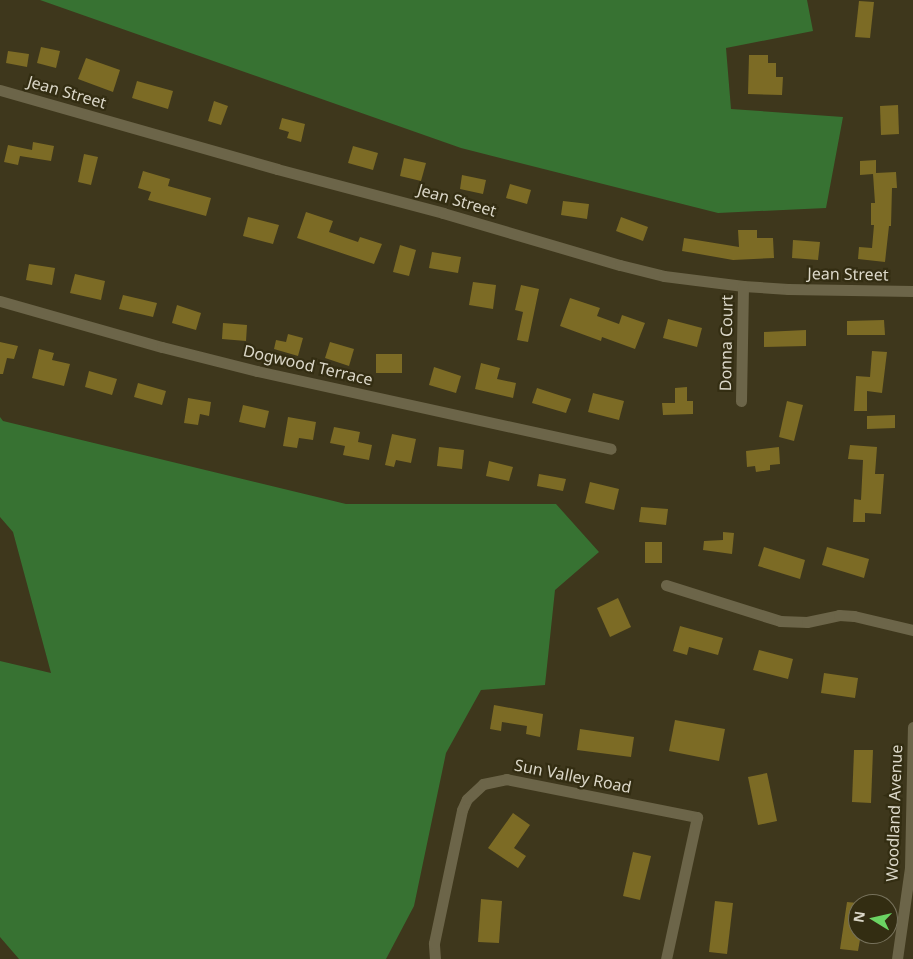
<!DOCTYPE html>
<html>
<head>
<meta charset="utf-8">
<style>
  body { margin:0 }
  #map { position:relative; width:913px; height:959px; overflow:hidden; background:#3e371c; font-family:"Noto Sans",sans-serif }
  div>[style] { position:absolute }
  [style*='--x'] { left:calc(var(--x)*1px); top:calc(var(--y)*1px); width:calc(var(--w)*1px); rotate:calc(var(--a)*1deg) }
  .forest>* { inset:0; background:#377232 }
  .building>* { inset:0; background:#7c6b25 }
  .minor>* { height:11px; margin:-5.5px; padding:0 5.5px; transform-origin:5.5px; border-radius:5.5px; background:#6c6549 }
  span { translate:-50% -50%; white-space:nowrap; text-align:center; line-height:1.15; -webkit-text-stroke:4.5px #332d12; paint-order:stroke }
  .street-label { font-size:16px; color:#dbd7c8 }
  .north { position:absolute; left:848px; top:894px; width:50px; height:50px; box-sizing:border-box; background:#332d12; border:1px solid #76715b; border-radius:50%; rotate:279deg; font-size:14px; font-weight:700; line-height:20px; text-align:center; color:#dbd7c8 }
  .north::after { content:''; display:block; margin:auto; width:18px; height:22px; background:#6bd363; clip-path:polygon(50% 0,100% 100%,50% 72%,0 100%) }
</style>
</head>
<body>
<div id="map">
  <div class="forest">
    <i style="clip-path:polygon(40px 0,807px 0,813px 31px,726px 48px,731px 109px,843px 117px,826px 208px,718px 213px,461px 148px)"></i>
    <i style="clip-path:polygon(0 417px,3px 421px,346px 504px,556px 504px,599px 552px,555px 590px,545px 685px,481px 690px,446px 753px,414px 906px,386px 959px,19px 959px,0 937px,0 661px,51px 673px,13px 532px,0 517px)"></i>
  </div>
  <div class="building">
    <i style="clip-path:polygon(859px 1px,874px 2px,870px 38px,855px 37px)"></i>
    <i style="clip-path:polygon(41px 47px,60px 51px,56px 68px,37px 63px)"></i>
    <i style="clip-path:polygon(8px 51px,29px 54px,27px 67px,6px 63px)"></i>
    <i style="clip-path:polygon(749px 55px,768px 55px,768px 63px,776px 63px,776px 77px,783px 77px,782px 95px,748px 94px)"></i>
    <i style="clip-path:polygon(86px 58px,120px 70px,113px 92px,78px 79px)"></i>
    <i style="clip-path:polygon(137px 81px,173px 91px,168px 109px,132px 98px)"></i>
    <i style="clip-path:polygon(214px 101px,228px 106px,221px 125px,208px 121px)"></i>
    <i style="clip-path:polygon(898px 105px,899px 134px,881px 135px,880px 106px)"></i>
    <i style="clip-path:polygon(282px 118px,305px 124px,301px 142px,287px 138px,289px 132px,279px 129px)"></i>
    <i style="clip-path:polygon(33px 142px,54px 146px,51px 161px,20px 156px,18px 165px,4px 162px,8px 145px,32px 150px)"></i>
    <i style="clip-path:polygon(353px 146px,378px 153px,373px 170px,348px 163px)"></i>
    <i style="clip-path:polygon(84px 154px,98px 157px,91px 185px,78px 182px)"></i>
    <i style="clip-path:polygon(404px 158px,426px 163px,421px 181px,400px 176px)"></i>
    <i style="clip-path:polygon(876px 160px,876px 173px,896px 172px,897px 188px,892px 188px,891px 226px,889px 226px,885px 262px,858px 259px,859px 247px,872px 248px,874px 225px,871px 225px,871px 203px,875px 203px,873px 174px,860px 175px,860px 161px)"></i>
    <i style="clip-path:polygon(143px 171px,170px 179px,168px 186px,211px 198px,206px 216px,148px 200px,151px 192px,138px 188px)"></i>
    <i style="clip-path:polygon(462px 175px,486px 180px,483px 194px,460px 189px)"></i>
    <i style="clip-path:polygon(510px 184px,531px 190px,527px 204px,506px 198px)"></i>
    <i style="clip-path:polygon(563px 201px,589px 204px,587px 219px,561px 215px)"></i>
    <i style="clip-path:polygon(306px 212px,333px 221px,329px 232px,358px 242px,360px 237px,382px 244px,374px 264px,297px 238px)"></i>
    <i style="clip-path:polygon(248px 217px,279px 225px,273px 244px,243px 236px)"></i>
    <i style="clip-path:polygon(621px 217px,648px 227px,643px 241px,616px 231px)"></i>
    <i style="clip-path:polygon(738px 230px,757px 230px,757px 238px,773px 238px,774px 258px,733px 260px,682px 251px,684px 238px,739px 247px)"></i>
    <i style="clip-path:polygon(793px 240px,820px 242px,818px 260px,792px 258px)"></i>
    <i style="clip-path:polygon(400px 245px,416px 250px,409px 276px,393px 272px)"></i>
    <i style="clip-path:polygon(432px 252px,461px 257px,458px 273px,429px 268px)"></i>
    <i style="clip-path:polygon(29px 264px,55px 268px,52px 285px,26px 280px)"></i>
    <i style="clip-path:polygon(75px 274px,105px 281px,101px 300px,70px 293px)"></i>
    <i style="clip-path:polygon(473px 282px,496px 285px,493px 309px,469px 305px)"></i>
    <i style="clip-path:polygon(521px 285px,539px 289px,528px 342px,517px 340px,523px 312px,515px 310px)"></i>
    <i style="clip-path:polygon(123px 295px,157px 303px,153px 317px,119px 309px)"></i>
    <i style="clip-path:polygon(570px 298px,600px 308px,597px 316px,619px 324px,622px 315px,645px 323px,635px 349px,602px 337px,601px 341px,560px 326px)"></i>
    <i style="clip-path:polygon(177px 305px,201px 313px,196px 330px,172px 323px)"></i>
    <i style="clip-path:polygon(668px 319px,702px 328px,697px 347px,663px 338px)"></i>
    <i style="clip-path:polygon(884px 320px,885px 335px,847px 335px,847px 321px)"></i>
    <i style="clip-path:polygon(223px 323px,247px 325px,246px 341px,222px 339px)"></i>
    <i style="clip-path:polygon(806px 330px,806px 346px,764px 347px,764px 332px)"></i>
    <i style="clip-path:polygon(288px 334px,303px 338px,298px 356px,274px 349px,276px 340px,286px 342px)"></i>
    <i style="clip-path:polygon(0 342px,18px 346px,14px 359px,7px 358px,3px 374px,0 374px)"></i>
    <i style="clip-path:polygon(330px 342px,354px 349px,349px 366px,325px 358px)"></i>
    <i style="clip-path:polygon(39px 349px,54px 353px,52px 360px,70px 364px,64px 386px,32px 378px)"></i>
    <i style="clip-path:polygon(872px 351px,887px 352px,882px 393px,867px 391px,867px 411px,854px 411px,856px 376px,870px 377px)"></i>
    <i style="clip-path:polygon(376px 354px,402px 354px,402px 373px,376px 373px)"></i>
    <i style="clip-path:polygon(481px 363px,500px 368px,497px 379px,516px 383px,513px 398px,475px 389px)"></i>
    <i style="clip-path:polygon(434px 367px,461px 376px,456px 393px,429px 385px)"></i>
    <i style="clip-path:polygon(89px 371px,117px 379px,112px 395px,85px 387px)"></i>
    <i style="clip-path:polygon(138px 383px,166px 391px,162px 405px,134px 397px)"></i>
    <i style="clip-path:polygon(687px 387px,687px 401px,693px 401px,693px 414px,663px 415px,662px 403px,675px 403px,675px 388px)"></i>
    <i style="clip-path:polygon(537px 388px,571px 399px,566px 413px,532px 403px)"></i>
    <i style="clip-path:polygon(593px 393px,624px 401px,619px 420px,588px 412px)"></i>
    <i style="clip-path:polygon(188px 398px,211px 402px,209px 416px,200px 414px,198px 425px,184px 423px)"></i>
    <i style="clip-path:polygon(787px 401px,803px 405px,794px 441px,779px 437px)"></i>
    <i style="clip-path:polygon(243px 405px,269px 411px,265px 428px,239px 422px)"></i>
    <i style="clip-path:polygon(895px 415px,895px 428px,867px 429px,867px 416px)"></i>
    <i style="clip-path:polygon(288px 417px,316px 422px,313px 440px,299px 438px,297px 448px,283px 446px)"></i>
    <i style="clip-path:polygon(334px 427px,360px 432px,358px 442px,372px 445px,369px 460px,343px 455px,345px 446px,330px 443px)"></i>
    <i style="clip-path:polygon(392px 434px,416px 439px,411px 463px,396px 460px,394px 467px,385px 465px)"></i>
    <i style="clip-path:polygon(850px 445px,877px 447px,875px 474px,884px 474px,881px 514px,865px 513px,865px 522px,853px 522px,854px 499px,861px 500px,863px 460px,848px 459px)"></i>
    <i style="clip-path:polygon(439px 447px,464px 450px,462px 469px,437px 466px)"></i>
    <i style="clip-path:polygon(779px 447px,780px 464px,770px 465px,770px 470px,756px 472px,755px 466px,747px 467px,746px 451px)"></i>
    <i style="clip-path:polygon(489px 461px,513px 467px,509px 481px,486px 476px)"></i>
    <i style="clip-path:polygon(539px 474px,566px 479px,563px 491px,537px 486px)"></i>
    <i style="clip-path:polygon(590px 482px,619px 489px,614px 510px,585px 503px)"></i>
    <i style="clip-path:polygon(641px 507px,668px 509px,666px 525px,639px 522px)"></i>
    <i style="clip-path:polygon(723px 532px,734px 533px,732px 554px,703px 550px,704px 541px,723px 540px)"></i>
    <i style="clip-path:polygon(645px 542px,662px 542px,662px 563px,645px 563px)"></i>
    <i style="clip-path:polygon(764px 547px,805px 560px,800px 579px,758px 566px)"></i>
    <i style="clip-path:polygon(827px 547px,869px 559px,864px 578px,822px 565px)"></i>
    <i style="clip-path:polygon(618px 598px,631px 627px,610px 637px,597px 608px)"></i>
    <i style="clip-path:polygon(680px 626px,723px 638px,718px 655px,689px 647px,687px 655px,673px 651px)"></i>
    <i style="clip-path:polygon(759px 650px,793px 659px,788px 679px,753px 670px)"></i>
    <i style="clip-path:polygon(824px 673px,858px 678px,855px 698px,821px 693px)"></i>
    <i style="clip-path:polygon(494px 705px,543px 714px,540px 737px,526px 734px,527px 726px,502px 722px,501px 731px,490px 729px)"></i>
    <i style="clip-path:polygon(675px 720px,725px 729px,719px 761px,669px 751px)"></i>
    <i style="clip-path:polygon(580px 729px,634px 737px,631px 757px,577px 750px)"></i>
    <i style="clip-path:polygon(854px 750px,873px 750px,871px 803px,852px 802px)"></i>
    <i style="clip-path:polygon(767px 773px,777px 821px,758px 825px,748px 777px)"></i>
    <i style="clip-path:polygon(513px 813px,530px 825px,514px 848px,526px 856px,518px 868px,488px 848px)"></i>
    <i style="clip-path:polygon(633px 852px,651px 856px,640px 900px,623px 896px)"></i>
    <i style="clip-path:polygon(481px 899px,502px 901px,499px 943px,478px 942px)"></i>
    <i style="clip-path:polygon(715px 901px,733px 903px,727px 954px,709px 952px)"></i>
    <i style="clip-path:polygon(847px 902px,858px 903px,858px 934px,861px 934px,858px 951px,840px 949px)"></i>
  </div>
  <div class="minor">
    <i style="--x:0;--y:90;--w:288;--a:15.9"></i>
    <i style="--x:277;--y:169;--w:172;--a:14.8"></i>
    <i style="--x:443;--y:213;--w:184;--a:16.4"></i>
    <i style="--x:620;--y:265;--w:45;--a:14"></i>
    <i style="--x:664;--y:276;--w:80;--a:7.2"></i>
    <i style="--x:743;--y:286;--w:45;--a:3.8"></i>
    <i style="--x:788;--y:289;--w:125;--a:0.9"></i>
    <i style="--x:0;--y:301;--w:168;--a:15.9"></i>
    <i style="--x:162;--y:347;--w:98;--a:14.2"></i>
    <i style="--x:257;--y:371;--w:362;--a:12.4"></i>
    <i style="--x:741;--y:401;--w:115;--a:-89"></i>
    <i style="--x:666;--y:585;--w:120;--a:17.5"></i>
    <i style="--x:780;--y:621;--w:27;--a:2"></i>
    <i style="--x:807;--y:622;--w:33;--a:-12"></i>
    <i style="--x:839;--y:615;--w:15;--a:4"></i>
    <i style="--x:854;--y:616;--w:61;--a:13.3"></i>
    <i style="--x:435;--y:959;--w:16;--a:-94"></i>
    <i style="--x:434;--y:943;--w:136;--a:-78.1"></i>
    <i style="--x:462;--y:810;--w:12;--a:-66"></i>
    <i style="--x:467;--y:799;--w:22;--a:-43"></i>
    <i style="--x:483;--y:784;--w:24;--a:-12"></i>
    <i style="--x:506;--y:779;--w:195;--a:11.3"></i>
    <i style="--x:697;--y:817;--w:145;--a:102.3"></i>
    <i style="--x:897;--y:959;--w:92;--a:-81.9"></i>
    <i style="--x:910;--y:868;--w:141;--a:-88.8"></i>
  </div>
  <div class="street-label">
    <span style="left:67px;top:92px;rotate:16deg">Jean Street</span>
    <span style="left:457px;top:200px;rotate:16deg">Jean Street</span>
    <span style="left:848px;top:274px;rotate:1deg">Jean Street</span>
    <span style="left:726px;top:343px;rotate:-89deg">Donna Court</span>
    <span style="left:308px;top:365px;rotate:13deg">Dogwood Terrace</span>
    <span style="left:573px;top:776px;rotate:11deg">Sun Valley Road</span>
    <span style="left:894px;top:813px;rotate:-88deg">Woodland Avenue</span>
  </div>
  <div class="north">N</div>
</div>
</body>
</html>
